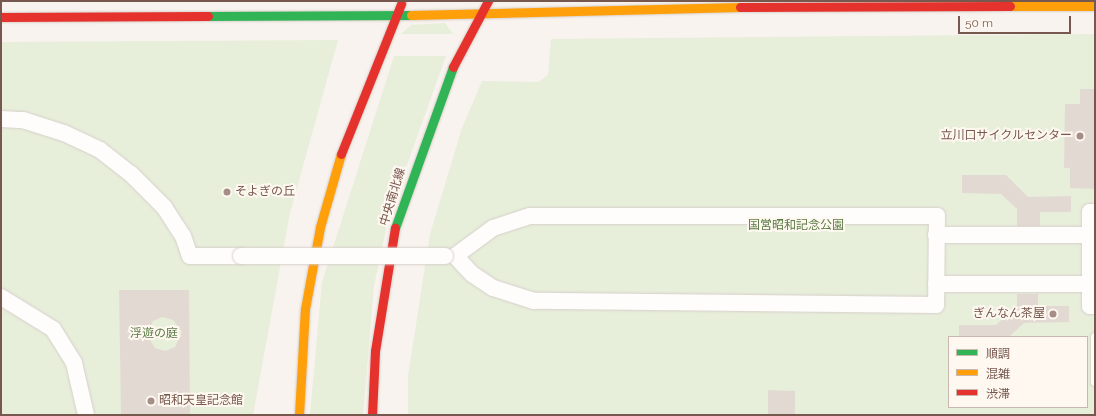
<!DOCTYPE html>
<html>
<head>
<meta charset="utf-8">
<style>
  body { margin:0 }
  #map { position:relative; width:1096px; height:416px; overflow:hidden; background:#f8f3ee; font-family:Raleway,"Noto Sans JP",sans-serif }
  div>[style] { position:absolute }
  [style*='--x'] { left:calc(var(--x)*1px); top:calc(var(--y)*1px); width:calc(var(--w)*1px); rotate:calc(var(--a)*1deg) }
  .green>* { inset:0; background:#e7eeda }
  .building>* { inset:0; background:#e3d9d3 }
  .roads { filter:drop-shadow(0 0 1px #d7cfca) drop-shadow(0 0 1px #d7cfca) }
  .lane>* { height:8px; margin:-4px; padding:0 4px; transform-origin:4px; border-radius:4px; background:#fefdfc }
  .street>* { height:16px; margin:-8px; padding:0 8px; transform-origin:8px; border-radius:8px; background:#fefdfc }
  .fast>* { height:9px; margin:-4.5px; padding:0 4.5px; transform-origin:4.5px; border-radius:4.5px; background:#30b455 }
  .slow>* { height:9px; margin:-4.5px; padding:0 4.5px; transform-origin:4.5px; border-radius:4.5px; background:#ff9f0a }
  .jam>* { height:9px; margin:-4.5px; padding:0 4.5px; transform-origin:4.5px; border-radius:4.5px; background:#e5322d }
  .bridges { filter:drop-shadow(0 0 1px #d7cfca) drop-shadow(0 0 1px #d7cfca) }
  .street-bridge>* { height:16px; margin:-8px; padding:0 8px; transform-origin:8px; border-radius:8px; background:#fefdfc }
  .dots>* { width:11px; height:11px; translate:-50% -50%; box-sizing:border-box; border:2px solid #fef8f1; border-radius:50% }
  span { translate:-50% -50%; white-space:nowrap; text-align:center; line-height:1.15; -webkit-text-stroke:4px #fef8f1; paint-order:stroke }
  .poi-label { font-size:12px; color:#77584e }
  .right { translate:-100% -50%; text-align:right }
  .left { translate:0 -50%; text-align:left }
  .street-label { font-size:12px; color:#77584e }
  .park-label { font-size:12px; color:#5b7c46 }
  .frame { position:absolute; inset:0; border:2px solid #77584e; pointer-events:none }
  .legend { position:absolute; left:948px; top:336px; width:140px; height:72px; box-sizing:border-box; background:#fef8f1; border:1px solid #c8b8b0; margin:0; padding:5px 7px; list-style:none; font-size:12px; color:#77584e }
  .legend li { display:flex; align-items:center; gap:8px; height:20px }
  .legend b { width:20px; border:1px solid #c8b8b0 }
  .scale { position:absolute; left:958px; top:16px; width:113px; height:18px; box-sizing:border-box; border:2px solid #77584e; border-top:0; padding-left:5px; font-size:12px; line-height:14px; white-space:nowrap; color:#77584e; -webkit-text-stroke:3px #fef8f1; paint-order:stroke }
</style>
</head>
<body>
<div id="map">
  <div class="green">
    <i style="clip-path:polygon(445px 23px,453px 34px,401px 34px,411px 25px)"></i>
    <i style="clip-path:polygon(evenodd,1095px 34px,1095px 415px,408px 415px,408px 376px,430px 234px,462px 128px,482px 81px,538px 82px,548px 75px,551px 39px,1095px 34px,949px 337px,1087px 337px,1087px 407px,949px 407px,949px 337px)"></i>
    <i style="clip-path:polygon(338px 40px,290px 213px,253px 415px,1px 415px,1px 42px)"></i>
    <i style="clip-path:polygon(394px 56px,446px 56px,389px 215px,374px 286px,363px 415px,310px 415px,322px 282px)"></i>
  </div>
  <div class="building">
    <i style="clip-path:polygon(1080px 89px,1095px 89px,1095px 189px,1070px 188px,1070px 168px,1064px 168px,1065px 104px,1080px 104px)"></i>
    <i style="clip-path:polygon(962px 175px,1006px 175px,1028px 197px,1071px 196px,1071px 212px,1040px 212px,1040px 226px,1017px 226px,1017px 209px,1001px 194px,962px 193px)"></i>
    <i style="clip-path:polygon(evenodd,119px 290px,189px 290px,190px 415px,121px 415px,119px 290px,162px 317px,173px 320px,182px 332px,175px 347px,165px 351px,155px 348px,147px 335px,153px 321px,162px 317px)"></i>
    <i style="clip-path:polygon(1017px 294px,1038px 294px,1038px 306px,1069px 306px,1069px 322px,1024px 323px,1009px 337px,959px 337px,959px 325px,996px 325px,1017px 306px)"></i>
    <i style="clip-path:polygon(768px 390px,795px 391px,795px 415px,768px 415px)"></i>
  </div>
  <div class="roads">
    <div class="lane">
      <i style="--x:1095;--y:337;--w:45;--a:90"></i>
    </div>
    <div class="street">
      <i style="--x:1;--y:119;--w:22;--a:3"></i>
      <i style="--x:23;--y:120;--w:43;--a:17.6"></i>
      <i style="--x:64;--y:133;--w:40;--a:25"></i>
      <i style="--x:100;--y:150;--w:39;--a:38"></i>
      <i style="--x:131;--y:174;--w:47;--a:45"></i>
      <i style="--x:164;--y:207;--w:35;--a:57"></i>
      <i style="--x:183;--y:236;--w:21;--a:71"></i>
      <i style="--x:190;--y:256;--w:51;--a:0"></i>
      <i style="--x:1095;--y:212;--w:5;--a:180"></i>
      <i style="--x:1090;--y:212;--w:94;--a:90"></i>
      <i style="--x:1090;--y:306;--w:5;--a:0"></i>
      <i style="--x:530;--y:216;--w:407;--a:0"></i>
      <i style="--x:937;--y:216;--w:89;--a:90.6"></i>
      <i style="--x:936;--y:305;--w:402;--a:-179.4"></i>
      <i style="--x:534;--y:301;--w:43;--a:-162.4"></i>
      <i style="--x:493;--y:288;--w:25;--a:-146"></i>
      <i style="--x:472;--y:274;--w:25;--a:-133"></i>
      <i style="--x:455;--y:256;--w:47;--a:-36.4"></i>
      <i style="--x:493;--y:228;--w:39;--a:-18"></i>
      <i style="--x:936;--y:235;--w:154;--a:0"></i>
      <i style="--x:936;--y:284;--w:154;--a:0"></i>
      <i style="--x:1;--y:297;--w:61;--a:31.6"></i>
      <i style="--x:53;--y:329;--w:40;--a:58"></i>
      <i style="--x:74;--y:363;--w:53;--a:77"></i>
    </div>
    <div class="fast">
      <i style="--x:208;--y:16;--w:203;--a:-0.3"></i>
      <i style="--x:395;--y:228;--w:171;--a:-70.2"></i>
    </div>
    <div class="slow">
      <i style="--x:1010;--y:6;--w:85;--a:0"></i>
      <i style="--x:411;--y:15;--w:329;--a:-1.4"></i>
      <i style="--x:299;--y:415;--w:106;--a:-86.8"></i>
      <i style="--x:305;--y:309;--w:83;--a:-79.6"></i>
      <i style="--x:320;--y:227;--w:76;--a:-74"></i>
    </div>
    <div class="jam">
      <i style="--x:740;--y:7;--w:270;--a:-0.2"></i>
      <i style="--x:1;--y:17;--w:207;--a:-0.3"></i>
      <i style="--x:453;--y:67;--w:75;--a:-62.1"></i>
      <i style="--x:341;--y:154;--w:162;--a:-68.2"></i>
      <i style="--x:372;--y:415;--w:64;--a:-87.3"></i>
      <i style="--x:375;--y:351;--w:125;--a:-80.8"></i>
    </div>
  </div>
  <div class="bridges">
    <div class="street-bridge">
      <i style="--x:241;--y:256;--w:204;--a:0"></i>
    </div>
  </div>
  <div class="dots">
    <i style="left:1080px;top:136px;background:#a48e86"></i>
    <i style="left:227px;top:192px;background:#a48e86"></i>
    <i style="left:1053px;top:314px;background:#a48e86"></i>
    <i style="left:151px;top:401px;background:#a48e86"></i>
  </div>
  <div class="poi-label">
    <span class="right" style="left:1072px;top:136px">立川口サイクルセンター</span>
    <span class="left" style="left:235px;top:192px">そよぎの丘</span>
    <span class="right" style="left:1045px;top:314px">ぎんなん茶屋</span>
    <span class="left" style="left:159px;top:401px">昭和天皇記念館</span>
  </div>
  <div class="street-label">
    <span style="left:393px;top:197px;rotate:-73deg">中央南北線</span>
  </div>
  <div class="park-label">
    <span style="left:796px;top:226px">国営昭和記念公園</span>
    <span style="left:154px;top:334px">浮遊の庭</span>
  </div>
  <div class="frame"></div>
  <ul class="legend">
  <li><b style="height:5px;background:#30b455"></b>順調</li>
  <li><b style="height:5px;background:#ff9f0a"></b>混雑</li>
  <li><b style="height:5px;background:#e5322d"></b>渋滞</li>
  </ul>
  <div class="scale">50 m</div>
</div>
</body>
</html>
